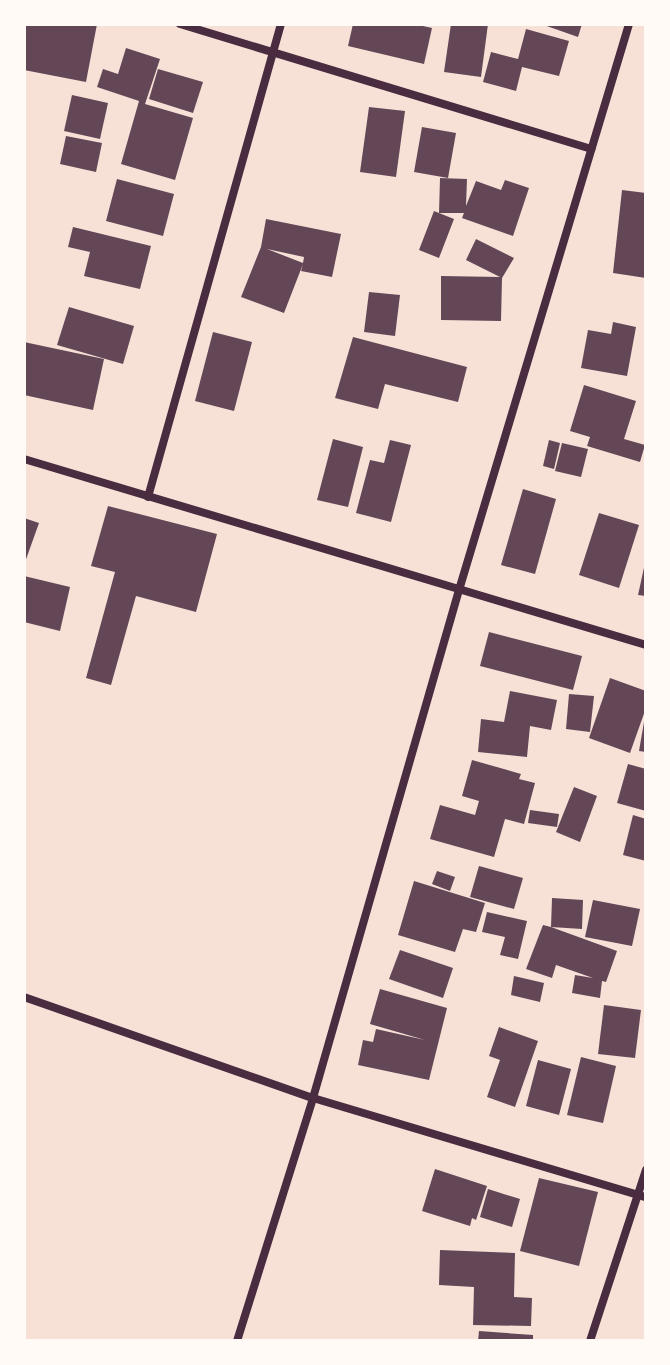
<!DOCTYPE html>
<html>
<head>
<meta charset="utf-8">
<style>
  body { margin:0 }
  #map { position:relative; width:670px; height:1365px; overflow:hidden; background:#f7e1d7; font-family:"Source Sans 3",sans-serif }
  div>[style] { position:absolute }
  [style*='--x'] { left:calc(var(--x)*1px); top:calc(var(--y)*1px); width:calc(var(--w)*1px); rotate:calc(var(--a)*1deg) }
  .building>* { inset:0; background:#644757 }
  .minor>* { height:8px; margin:-4px; padding:0 4px; transform-origin:4px; border-radius:4px; background:#4a2c40 }
  span { translate:-50% -50%; white-space:nowrap; text-align:center; line-height:1.15; -webkit-text-stroke:8px #fffaf5; paint-order:stroke }
  .frame { position:absolute; inset:0; border:26px solid #fffaf5; pointer-events:none }
</style>
</head>
<body>
<div id="map">
  <div class="building">
    <i style="clip-path:polygon(24px 24px,97px 24px,86px 82px,24px 70px)"></i>
    <i style="clip-path:polygon(353px 24px,414px 24px,432px 28px,424px 64px,348px 46px)"></i>
    <i style="clip-path:polygon(451px 24px,488px 24px,481px 77px,444px 72px)"></i>
    <i style="clip-path:polygon(541px 24px,582px 24px,578px 37px)"></i>
    <i style="clip-path:polygon(526px 29px,569px 41px,559px 76px,522px 67px,516px 91px,483px 82px,491px 52px,518px 59px)"></i>
    <i style="clip-path:polygon(126px 48px,160px 59px,145px 104px,193px 118px,175px 180px,121px 164px,139px 101px,97px 87px,103px 69px,118px 74px)"></i>
    <i style="clip-path:polygon(158px 69px,203px 82px,193px 113px,149px 99px)"></i>
    <i style="clip-path:polygon(72px 95px,108px 103px,100px 139px,64px 131px)"></i>
    <i style="clip-path:polygon(369px 107px,405px 111px,396px 177px,360px 172px)"></i>
    <i style="clip-path:polygon(422px 127px,456px 133px,448px 178px,414px 172px)"></i>
    <i style="clip-path:polygon(66px 136px,102px 143px,96px 172px,60px 164px)"></i>
    <i style="clip-path:polygon(440px 178px,467px 179px,466px 206px,476px 181px,501px 190px,505px 180px,529px 188px,513px 236px,462px 218px,464px 213px,439px 213px,454px 219px,439px 258px,419px 250px,434px 211px,439px 213px)"></i>
    <i style="clip-path:polygon(117px 179px,174px 194px,163px 236px,106px 221px)"></i>
    <i style="clip-path:polygon(622px 190px,646px 193px,646px 278px,613px 273px)"></i>
    <i style="clip-path:polygon(evenodd,266px 219px,341px 234px,332px 277px,301px 271px,303px 264px,284px 313px,241px 297px,261px 247px,266px 219px,267px 249px,304px 257px,303px 263px,267px 249px)"></i>
    <i style="clip-path:polygon(73px 227px,151px 246px,140px 289px,84px 276px,90px 252px,68px 247px)"></i>
    <i style="clip-path:polygon(476px 239px,514px 258px,502px 278px,501px 321px,441px 320px,441px 276px,500px 277px,466px 260px)"></i>
    <i style="clip-path:polygon(369px 292px,400px 295px,395px 336px,364px 332px)"></i>
    <i style="clip-path:polygon(69px 307px,134px 326px,123px 364px,57px 345px)"></i>
    <i style="clip-path:polygon(613px 322px,636px 327px,627px 376px,581px 368px,588px 330px,611px 334px)"></i>
    <i style="clip-path:polygon(213px 332px,252px 342px,234px 411px,195px 401px)"></i>
    <i style="clip-path:polygon(353px 337px,467px 367px,458px 402px,385px 384px,378px 409px,335px 398px)"></i>
    <i style="clip-path:polygon(24px 342px,104px 359px,93px 410px,24px 395px)"></i>
    <i style="clip-path:polygon(584px 385px,636px 401px,624px 439px,645px 445px,640px 462px,587px 446px,590px 437px,570px 431px)"></i>
    <i style="clip-path:polygon(333px 439px,363px 447px,348px 507px,317px 500px)"></i>
    <i style="clip-path:polygon(390px 440px,411px 445px,391px 522px,356px 513px,370px 460px,384px 463px)"></i>
    <i style="clip-path:polygon(549px 440px,560px 443px,554px 469px,543px 466px)"></i>
    <i style="clip-path:polygon(562px 443px,588px 449px,581px 477px,555px 471px)"></i>
    <i style="clip-path:polygon(523px 489px,556px 499px,535px 574px,501px 565px)"></i>
    <i style="clip-path:polygon(108px 506px,217px 534px,196px 612px,136px 596px,111px 685px,86px 678px,115px 572px,91px 566px)"></i>
    <i style="clip-path:polygon(599px 513px,639px 525px,619px 588px,579px 575px)"></i>
    <i style="clip-path:polygon(24px 518px,39px 523px,24px 565px)"></i>
    <i style="clip-path:polygon(645px 563px,646px 563px,646px 596px,638px 595px)"></i>
    <i style="clip-path:polygon(24px 576px,70px 587px,60px 631px,24px 622px)"></i>
    <i style="clip-path:polygon(489px 632px,582px 656px,573px 690px,480px 666px)"></i>
    <i style="clip-path:polygon(610px 678px,646px 691px,646px 708px,630px 753px,589px 738px)"></i>
    <i style="clip-path:polygon(510px 691px,557px 700px,551px 730px,530px 726px,527px 757px,478px 752px,481px 719px,504px 722px)"></i>
    <i style="clip-path:polygon(569px 694px,594px 696px,590px 732px,566px 729px)"></i>
    <i style="clip-path:polygon(644px 722px,646px 722px,646px 752px,639px 751px)"></i>
    <i style="clip-path:polygon(472px 760px,521px 774px,519px 779px,535px 783px,524px 824px,505px 819px,494px 857px,430px 839px,440px 805px,475px 815px,479px 801px,462px 796px)"></i>
    <i style="clip-path:polygon(628px 764px,646px 769px,646px 811px,617px 803px)"></i>
    <i style="clip-path:polygon(574px 787px,597px 796px,580px 842px,556px 832px)"></i>
    <i style="clip-path:polygon(530px 810px,559px 814px,557px 827px,528px 823px)"></i>
    <i style="clip-path:polygon(633px 815px,646px 819px,646px 861px,623px 855px)"></i>
    <i style="clip-path:polygon(479px 866px,523px 878px,514px 909px,470px 897px)"></i>
    <i style="clip-path:polygon(437px 871px,455px 877px,450px 891px,432px 884px)"></i>
    <i style="clip-path:polygon(414px 881px,485px 903px,476px 932px,463px 929px,455px 952px,398px 935px)"></i>
    <i style="clip-path:polygon(552px 898px,583px 900px,582px 929px,551px 927px,617px 951px,606px 982px,602px 981px,600px 998px,572px 993px,575px 975px,593px 978px,556px 965px,552px 978px,526px 969px,543px 925px,551px 927px)"></i>
    <i style="clip-path:polygon(593px 900px,640px 909px,632px 946px,585px 937px)"></i>
    <i style="clip-path:polygon(487px 912px,527px 921px,518px 959px,500px 955px,505px 937px,482px 932px)"></i>
    <i style="clip-path:polygon(400px 950px,453px 968px,443px 998px,389px 979px)"></i>
    <i style="clip-path:polygon(514px 976px,544px 983px,540px 1002px,511px 995px)"></i>
    <i style="clip-path:polygon(380px 989px,447px 1008px,429px 1080px,358px 1065px,363px 1040px,373px 1042px,376px 1029px,425px 1040px,370px 1024px)"></i>
    <i style="clip-path:polygon(604px 1005px,641px 1010px,635px 1058px,598px 1054px)"></i>
    <i style="clip-path:polygon(499px 1027px,538px 1041px,515px 1107px,487px 1097px,500px 1060px,489px 1056px)"></i>
    <i style="clip-path:polygon(581px 1057px,616px 1066px,603px 1123px,567px 1115px)"></i>
    <i style="clip-path:polygon(538px 1060px,571px 1069px,559px 1115px,526px 1106px)"></i>
    <i style="clip-path:polygon(435px 1169px,487px 1186px,476px 1220px,472px 1218px,470px 1226px,422px 1211px)"></i>
    <i style="clip-path:polygon(539px 1178px,598px 1192px,579px 1266px,520px 1251px)"></i>
    <i style="clip-path:polygon(488px 1189px,520px 1199px,512px 1227px,480px 1217px)"></i>
    <i style="clip-path:polygon(440px 1250px,515px 1253px,514px 1297px,532px 1298px,531px 1326px,473px 1325px,474px 1287px,439px 1285px)"></i>
    <i style="clip-path:polygon(479px 1331px,533px 1335px,533px 1341px,478px 1341px)"></i>
  </div>
  <div class="minor">
    <i style="--x:180;--y:24;--w:430;--a:16.9"></i>
    <i style="--x:24;--y:459;--w:649;--a:16.65"></i>
    <i style="--x:148;--y:497;--w:491;--a:-74.3"></i>
    <i style="--x:24;--y:997;--w:306;--a:19.3"></i>
    <i style="--x:313;--y:1098;--w:347;--a:16.6"></i>
    <i style="--x:237;--y:1341;--w:255;--a:-72.6"></i>
    <i style="--x:313;--y:1098;--w:529;--a:-73.97"></i>
    <i style="--x:459;--y:590;--w:591;--a:-73.28"></i>
    <i style="--x:590;--y:1341;--w:180;--a:-71.9"></i>
  </div>
  <div class="frame"></div>
</div>
</body>
</html>
